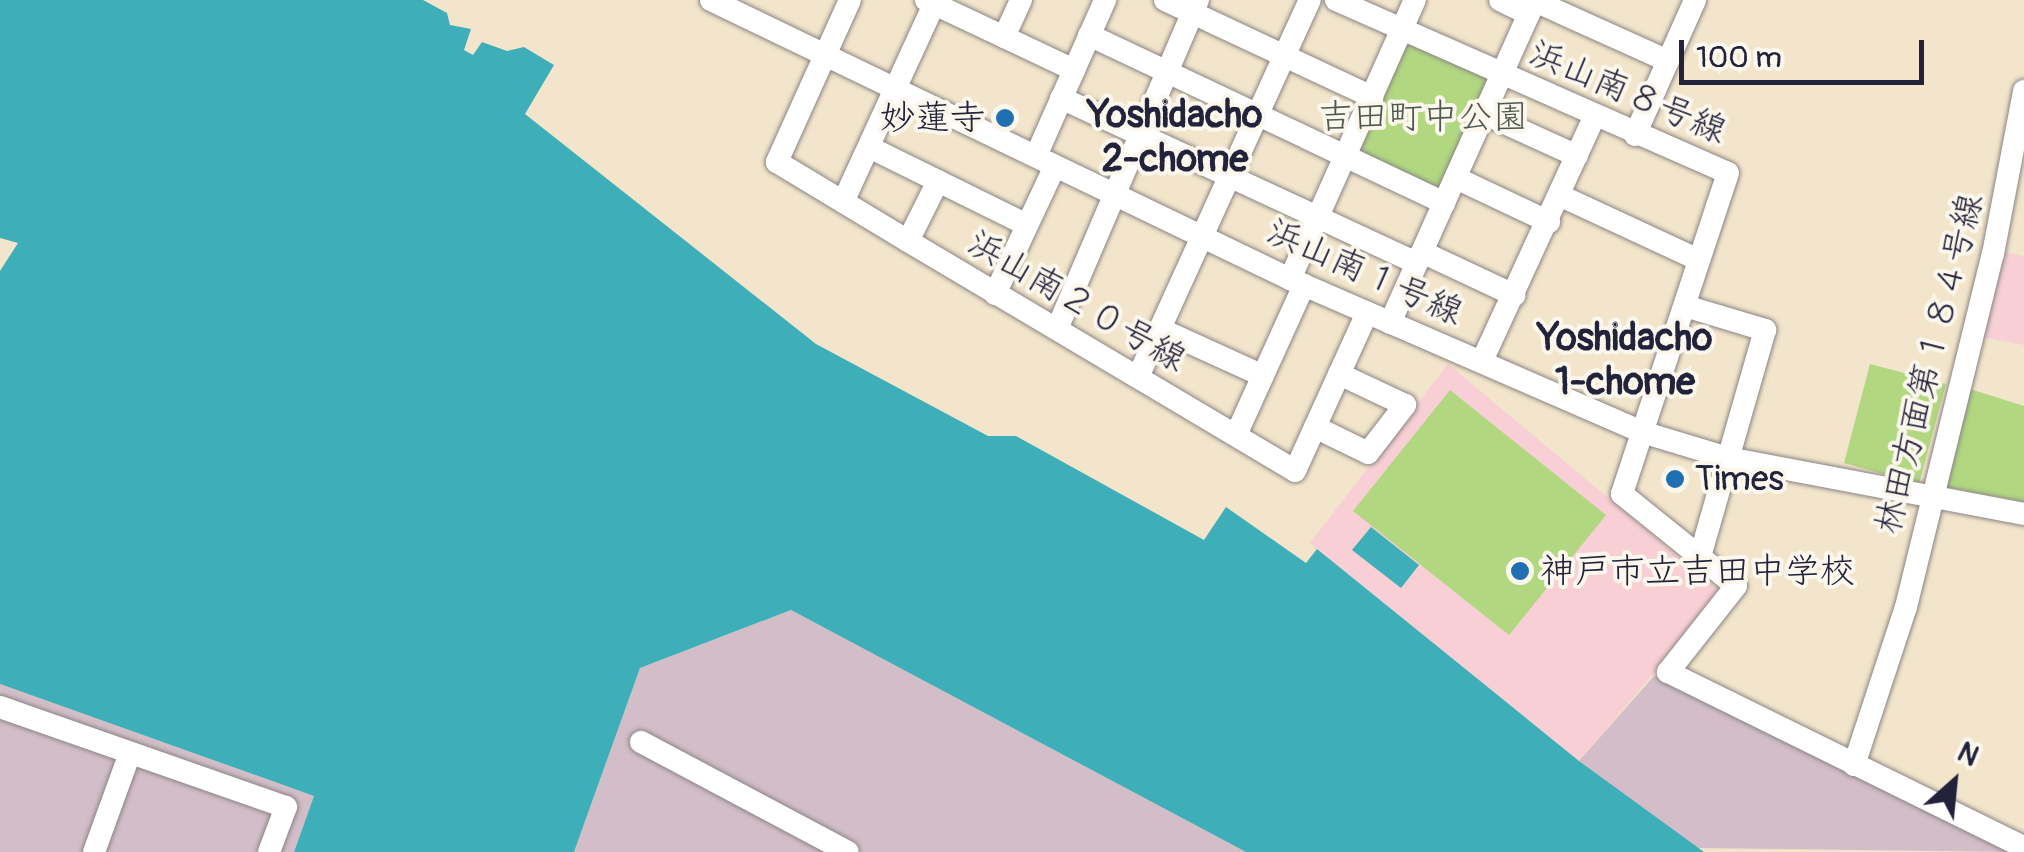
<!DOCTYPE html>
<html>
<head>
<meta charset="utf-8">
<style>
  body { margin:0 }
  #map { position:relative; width:2024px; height:852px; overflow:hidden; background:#f2e5cb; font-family:Pangolin,"Klee One",sans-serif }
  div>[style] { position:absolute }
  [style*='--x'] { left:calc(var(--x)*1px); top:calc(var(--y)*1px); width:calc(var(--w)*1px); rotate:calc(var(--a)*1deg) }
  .built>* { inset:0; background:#f7cfd4 }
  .industrial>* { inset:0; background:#d2bdc8 }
  .green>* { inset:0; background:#b1d781 }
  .water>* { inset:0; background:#3eaeb8 }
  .roads { filter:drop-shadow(0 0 2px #8a8483) drop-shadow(0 0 2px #8a8483) }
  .minor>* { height:22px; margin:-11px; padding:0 11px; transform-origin:11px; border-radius:11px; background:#fff }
  .dots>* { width:28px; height:28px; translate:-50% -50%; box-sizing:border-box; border:5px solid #fbf7ec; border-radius:50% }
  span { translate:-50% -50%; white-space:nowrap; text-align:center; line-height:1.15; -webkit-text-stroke:8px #fbf7ec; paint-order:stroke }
  .street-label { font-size:35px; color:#22223b }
  .park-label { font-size:35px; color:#4d5850 }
  .poi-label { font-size:35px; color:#22223b }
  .right { translate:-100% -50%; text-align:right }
  .left { translate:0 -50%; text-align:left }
  .neighbourhood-label { font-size:38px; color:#22223b; font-weight:700 }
  .north { position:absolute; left:1904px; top:732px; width:100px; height:100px; -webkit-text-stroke:8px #fbf7ec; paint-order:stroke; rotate:27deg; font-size:28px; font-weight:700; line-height:40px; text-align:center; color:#22223b }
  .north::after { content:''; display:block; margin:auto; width:35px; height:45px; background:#22223b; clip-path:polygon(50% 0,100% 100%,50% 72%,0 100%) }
  .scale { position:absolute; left:1679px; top:40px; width:245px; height:45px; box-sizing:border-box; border:5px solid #22223b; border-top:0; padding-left:12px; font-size:30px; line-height:35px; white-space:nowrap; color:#22223b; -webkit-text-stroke:8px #fbf7ec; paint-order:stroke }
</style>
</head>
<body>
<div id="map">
  <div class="built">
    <i style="clip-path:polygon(1997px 251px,2024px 256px,2024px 345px,1982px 337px)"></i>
    <i style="clip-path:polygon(1448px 364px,1722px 593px,1579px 761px,1310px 543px)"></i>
  </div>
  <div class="industrial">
    <i style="clip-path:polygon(791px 610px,1246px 852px,574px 852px,640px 668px)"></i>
    <i style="clip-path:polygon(1654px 676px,2019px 852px,1695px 848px,1579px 761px)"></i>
    <i style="clip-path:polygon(0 684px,314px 796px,294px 852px,0 852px)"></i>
  </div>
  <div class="green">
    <i style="clip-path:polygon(1404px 39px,1492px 78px,1440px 201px,1354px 156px)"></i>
    <i style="clip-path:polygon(1870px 364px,1946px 384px,1919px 484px,1844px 463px)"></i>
    <i style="clip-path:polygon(1970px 389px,2024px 406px,2024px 502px,1946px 487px)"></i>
    <i style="clip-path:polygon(1450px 390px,1606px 515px,1509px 635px,1353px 511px)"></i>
  </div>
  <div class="water">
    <i style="clip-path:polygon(0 0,423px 0,447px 13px,450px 25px,471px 29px,464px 50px,473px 55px,482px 42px,507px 51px,524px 47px,554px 65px,525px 114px,816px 344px,988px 436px,1016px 436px,1204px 540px,1226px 507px,1306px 563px,1317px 549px,1579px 761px,1704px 852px,1246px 852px,791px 610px,640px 668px,574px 852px,294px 852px,314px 796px,0 684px,0 271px,18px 243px,0 238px)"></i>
    <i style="clip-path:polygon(1371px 527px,1419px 565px,1401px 588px,1352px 550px)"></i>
  </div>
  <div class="roads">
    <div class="minor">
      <i style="--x:711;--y:0;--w:643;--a:25.73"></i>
      <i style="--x:1290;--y:279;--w:387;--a:23.5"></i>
      <i style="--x:1645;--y:433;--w:87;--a:16.8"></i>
      <i style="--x:1728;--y:458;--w:301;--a:10.7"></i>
      <i style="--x:850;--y:0;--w:178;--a:114.3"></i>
      <i style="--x:777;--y:162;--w:153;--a:31.1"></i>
      <i style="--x:908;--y:241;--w:450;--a:30.7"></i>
      <i style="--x:1295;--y:471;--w:174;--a:-65.5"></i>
      <i style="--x:926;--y:0;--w:164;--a:25.3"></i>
      <i style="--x:1165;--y:0;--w:229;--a:25.1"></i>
      <i style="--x:1336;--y:0;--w:428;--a:23.8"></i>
      <i style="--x:1728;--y:173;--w:338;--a:108.3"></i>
      <i style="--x:1622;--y:494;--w:146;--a:38.9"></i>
      <i style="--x:1736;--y:586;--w:110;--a:128.3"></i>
      <i style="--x:1668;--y:672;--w:397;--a:26.2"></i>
      <i style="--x:1500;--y:0;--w:32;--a:26"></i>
      <i style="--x:1535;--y:1;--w:146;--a:24.3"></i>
      <i style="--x:1089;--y:35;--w:393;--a:25.3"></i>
      <i style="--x:1004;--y:37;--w:41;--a:-65.3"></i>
      <i style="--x:1061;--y:98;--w:392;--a:24.9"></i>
      <i style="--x:1485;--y:114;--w:101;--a:24.5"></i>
      <i style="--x:1635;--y:135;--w:148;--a:-66"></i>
      <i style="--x:869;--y:147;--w:176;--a:26.3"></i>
      <i style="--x:1036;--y:156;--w:171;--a:-66.1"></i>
      <i style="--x:1456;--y:178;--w:103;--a:25.3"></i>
      <i style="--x:1561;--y:196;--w:152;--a:24.9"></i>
      <i style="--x:843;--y:202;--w:222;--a:-65.3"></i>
      <i style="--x:908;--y:241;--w:67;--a:-63.4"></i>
      <i style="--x:1422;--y:252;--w:102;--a:25.1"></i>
      <i style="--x:1290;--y:279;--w:306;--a:-65.9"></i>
      <i style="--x:995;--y:294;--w:141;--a:-64.9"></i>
      <i style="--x:1685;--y:306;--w:84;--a:16.7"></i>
      <i style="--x:1765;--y:330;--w:235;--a:106"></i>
      <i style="--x:1390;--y:323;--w:354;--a:-65.8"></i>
      <i style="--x:1057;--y:329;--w:358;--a:-66.8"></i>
      <i style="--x:1160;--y:329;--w:113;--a:24.5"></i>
      <i style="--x:1482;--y:361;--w:268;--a:-65.3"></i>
      <i style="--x:1138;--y:377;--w:414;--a:-65.5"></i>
      <i style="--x:1315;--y:427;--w:59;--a:26.1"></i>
      <i style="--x:1368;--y:453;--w:61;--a:-52.4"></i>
      <i style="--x:1405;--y:405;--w:73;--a:-154.8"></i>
      <i style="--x:1236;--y:435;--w:165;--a:-65.6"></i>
      <i style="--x:0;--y:707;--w:303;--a:19.3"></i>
      <i style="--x:286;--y:807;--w:48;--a:110.7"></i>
      <i style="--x:641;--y:742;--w:234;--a:28"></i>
      <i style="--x:1854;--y:765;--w:166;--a:-71.8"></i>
      <i style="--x:1906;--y:607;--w:364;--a:-76.2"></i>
      <i style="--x:1993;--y:254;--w:166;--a:-79.2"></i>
      <i style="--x:94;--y:852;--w:105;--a:-70"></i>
    </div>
  </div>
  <div class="dots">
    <i style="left:1005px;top:118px;background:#1f6fb2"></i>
    <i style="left:1675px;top:479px;background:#1f6fb2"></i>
    <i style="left:1520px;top:571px;background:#1f6fb2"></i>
  </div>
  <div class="street-label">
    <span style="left:1628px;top:92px;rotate:23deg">浜山南８号線</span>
    <span style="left:1365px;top:272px;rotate:24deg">浜山南１号線</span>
    <span style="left:1077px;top:301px;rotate:30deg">浜山南２０号線</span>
    <span style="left:1929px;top:364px;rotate:-76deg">林田方面第１８４号線</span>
  </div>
  <div class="park-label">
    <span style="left:1423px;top:117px">吉田町中公園</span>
  </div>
  <div class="poi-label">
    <span class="right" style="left:985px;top:118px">妙蓮寺</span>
    <span class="left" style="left:1695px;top:479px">Times</span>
    <span class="left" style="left:1540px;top:571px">神戸市立吉田中学校</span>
  </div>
  <div class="neighbourhood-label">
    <span style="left:1175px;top:138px">Yoshidacho<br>2-chome</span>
    <span style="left:1625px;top:361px">Yoshidacho<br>1-chome</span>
  </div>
  <div class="north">N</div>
  <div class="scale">100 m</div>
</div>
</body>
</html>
